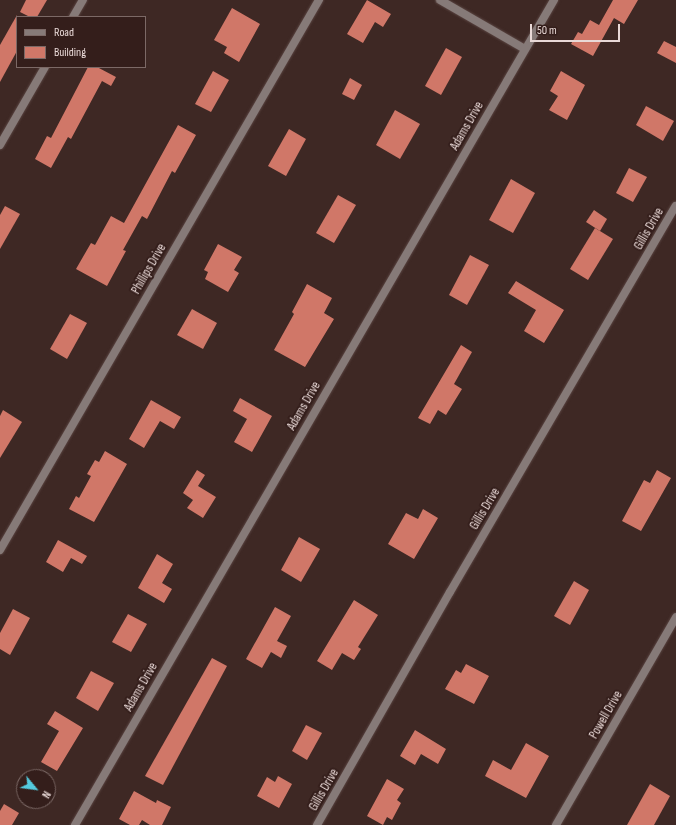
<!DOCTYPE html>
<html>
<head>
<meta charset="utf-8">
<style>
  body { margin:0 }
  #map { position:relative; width:676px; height:825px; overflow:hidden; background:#3e2824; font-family:"Sofia Sans Condensed",sans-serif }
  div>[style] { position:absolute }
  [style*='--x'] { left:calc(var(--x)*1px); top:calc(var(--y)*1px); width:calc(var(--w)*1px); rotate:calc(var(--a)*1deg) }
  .building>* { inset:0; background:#d07768 }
  .roads { filter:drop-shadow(0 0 1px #594441) drop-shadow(0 0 1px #594441) }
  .minor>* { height:8px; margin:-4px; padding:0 4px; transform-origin:4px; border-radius:4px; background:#867a78 }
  span { translate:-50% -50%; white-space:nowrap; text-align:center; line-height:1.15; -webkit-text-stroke:4px #341e1b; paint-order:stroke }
  .street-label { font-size:13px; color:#e9d9d7 }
  .legend { position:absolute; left:16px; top:16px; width:130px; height:52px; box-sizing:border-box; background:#341e1b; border:1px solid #7c6966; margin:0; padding:5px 7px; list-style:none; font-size:12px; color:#e9d9d7 }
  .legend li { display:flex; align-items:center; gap:8px; height:20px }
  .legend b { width:20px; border:1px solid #7c6966 }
  .north { position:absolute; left:16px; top:769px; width:40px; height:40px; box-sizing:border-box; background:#341e1b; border:1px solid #7c6966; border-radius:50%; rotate:119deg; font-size:11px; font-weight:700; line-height:16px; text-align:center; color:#e9d9d7 }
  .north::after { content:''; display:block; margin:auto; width:14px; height:18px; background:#54cade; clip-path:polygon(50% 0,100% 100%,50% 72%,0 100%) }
  .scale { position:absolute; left:530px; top:24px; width:90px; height:18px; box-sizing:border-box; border:2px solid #e9d9d7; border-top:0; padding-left:5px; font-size:12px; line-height:14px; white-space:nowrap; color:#e9d9d7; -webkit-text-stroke:3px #341e1b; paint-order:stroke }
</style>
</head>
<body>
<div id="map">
  <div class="building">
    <i style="clip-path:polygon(26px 0,47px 0,37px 17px,30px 17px,20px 12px)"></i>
    <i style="clip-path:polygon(367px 0,391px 14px,383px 27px,375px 22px,363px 43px,347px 34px)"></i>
    <i style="clip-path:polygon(613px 0,638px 0,624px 24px,614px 18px,593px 56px,571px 44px,578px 32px,582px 34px,590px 20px,599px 25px)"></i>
    <i style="clip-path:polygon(232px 8px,260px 24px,239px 62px,224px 53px,227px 47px,214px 40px)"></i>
    <i style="clip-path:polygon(17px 15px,17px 51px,0 82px,0 45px)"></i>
    <i style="clip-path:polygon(664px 41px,676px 47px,676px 63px,657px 53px)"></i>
    <i style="clip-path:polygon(446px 48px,462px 57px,441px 95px,425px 86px)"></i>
    <i style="clip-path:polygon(88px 67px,97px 67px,116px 77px,111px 86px,102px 81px,71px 139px,68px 137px,51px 168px,35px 159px,47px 136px,51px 138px)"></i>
    <i style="clip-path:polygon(213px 71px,229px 80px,211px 112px,195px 104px)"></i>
    <i style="clip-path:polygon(561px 71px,585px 85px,567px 120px,549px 110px,558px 96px,550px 91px)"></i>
    <i style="clip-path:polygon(350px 78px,362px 85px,354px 100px,342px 94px)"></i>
    <i style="clip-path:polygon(646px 106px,674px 121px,663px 141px,636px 125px)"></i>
    <i style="clip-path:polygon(395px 110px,420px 124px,400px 159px,376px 145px)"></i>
    <i style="clip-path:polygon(178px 125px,196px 135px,175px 173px,172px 171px,147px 219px,142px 216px,123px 250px,126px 251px,107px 286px,76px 269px,91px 243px,95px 245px,111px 216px,124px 223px)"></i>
    <i style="clip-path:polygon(289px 129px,306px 139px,286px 176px,268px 166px)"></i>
    <i style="clip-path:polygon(629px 168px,647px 177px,633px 202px,616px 193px)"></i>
    <i style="clip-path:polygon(511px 179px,535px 193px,513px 233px,489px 220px)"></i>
    <i style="clip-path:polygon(338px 195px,356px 205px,334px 243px,316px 233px)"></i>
    <i style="clip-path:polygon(5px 206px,20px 214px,0 249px,0 215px)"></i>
    <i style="clip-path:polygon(594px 210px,607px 219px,600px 231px,586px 222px)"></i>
    <i style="clip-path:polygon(595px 228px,613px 239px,588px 280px,570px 269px)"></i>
    <i style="clip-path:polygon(218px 244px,242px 257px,234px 270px,239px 273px,228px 292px,205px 279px,208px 272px,204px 270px)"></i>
    <i style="clip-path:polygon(470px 255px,489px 265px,467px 305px,449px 295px)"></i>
    <i style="clip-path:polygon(516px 281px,564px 310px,544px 343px,524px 331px,536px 310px,508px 293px)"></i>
    <i style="clip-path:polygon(307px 284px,332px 298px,324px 313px,334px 319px,305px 367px,274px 350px,294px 314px,292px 312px)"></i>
    <i style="clip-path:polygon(192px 309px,217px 323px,203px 349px,177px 335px)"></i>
    <i style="clip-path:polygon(70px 314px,87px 323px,67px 359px,50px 349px)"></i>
    <i style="clip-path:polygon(461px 345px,472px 352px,454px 384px,462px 389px,446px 415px,438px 410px,430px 424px,418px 418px)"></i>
    <i style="clip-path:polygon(240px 398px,272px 416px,252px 452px,234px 442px,247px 419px,233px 411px)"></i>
    <i style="clip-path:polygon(151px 400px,181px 417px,174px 429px,160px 421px,144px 448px,129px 439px)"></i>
    <i style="clip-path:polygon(3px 410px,22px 422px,0 458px,0 416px)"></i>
    <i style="clip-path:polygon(105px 451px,127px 464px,94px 522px,69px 509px,76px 496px,79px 498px,91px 476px,87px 474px,95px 460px,99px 462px)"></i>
    <i style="clip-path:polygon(197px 470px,205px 475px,198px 486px,216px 497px,203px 518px,187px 508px,193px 500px,183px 493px)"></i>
    <i style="clip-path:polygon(657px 470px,671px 478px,641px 531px,622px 521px,644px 480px,650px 483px)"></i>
    <i style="clip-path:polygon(423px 509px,438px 518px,414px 559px,388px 544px,406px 513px,418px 519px)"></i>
    <i style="clip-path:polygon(299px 537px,320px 549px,301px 582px,281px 570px)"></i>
    <i style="clip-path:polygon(58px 540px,87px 556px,82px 564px,71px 558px,63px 572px,46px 562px)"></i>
    <i style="clip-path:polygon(157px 554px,173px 564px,162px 583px,172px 589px,164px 603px,138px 588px)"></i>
    <i style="clip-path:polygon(574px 581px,589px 590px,570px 625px,554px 616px)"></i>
    <i style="clip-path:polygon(354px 600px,378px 615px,358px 647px,361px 649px,354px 660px,342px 653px,332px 670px,317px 661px)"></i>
    <i style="clip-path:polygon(275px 607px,291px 616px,277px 641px,287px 646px,281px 658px,271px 652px,262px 668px,246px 659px)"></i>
    <i style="clip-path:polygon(13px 609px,30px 618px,10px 655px,0 649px,0 633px)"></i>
    <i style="clip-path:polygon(128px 614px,147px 624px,131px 652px,112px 642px)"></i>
    <i style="clip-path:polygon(212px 658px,227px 666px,163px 785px,145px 776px)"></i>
    <i style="clip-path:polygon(466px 664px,489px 676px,474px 704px,445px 689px,456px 670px,461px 673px)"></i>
    <i style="clip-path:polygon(91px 671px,114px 683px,98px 711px,76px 698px)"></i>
    <i style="clip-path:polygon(55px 711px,83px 728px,57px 771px,41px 762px,59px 731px,47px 724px)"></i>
    <i style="clip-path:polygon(306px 725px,322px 733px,307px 760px,292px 751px)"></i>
    <i style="clip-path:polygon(415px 730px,446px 749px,438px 764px,421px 754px,415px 765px,400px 756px)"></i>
    <i style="clip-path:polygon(526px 743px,549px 756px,526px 798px,485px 776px,493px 760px,511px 770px)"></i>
    <i style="clip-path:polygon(278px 776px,292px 784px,279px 808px,257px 796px,267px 777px,275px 782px)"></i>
    <i style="clip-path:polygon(387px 779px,404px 789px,397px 800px,401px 803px,392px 820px,387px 817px,383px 825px,367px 816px)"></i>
    <i style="clip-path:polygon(650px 784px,670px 796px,654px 825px,627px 825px)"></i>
    <i style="clip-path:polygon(134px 791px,156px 803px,157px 800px,171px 807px,162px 825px,150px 825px,142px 820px,139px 825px,130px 825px,119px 819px)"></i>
    <i style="clip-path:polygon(4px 804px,19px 813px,12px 825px,0 825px,0 811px)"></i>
  </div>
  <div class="roads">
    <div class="minor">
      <i style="--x:440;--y:0;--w:98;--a:30"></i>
      <i style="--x:73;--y:17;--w:20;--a:-60"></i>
      <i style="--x:0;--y:145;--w:90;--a:-60"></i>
      <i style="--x:0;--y:550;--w:636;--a:-59.89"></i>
      <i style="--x:75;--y:825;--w:954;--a:-59.86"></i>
      <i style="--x:317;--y:825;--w:268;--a:-60.3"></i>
      <i style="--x:450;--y:592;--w:447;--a:-59.7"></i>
      <i style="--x:556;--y:825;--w:240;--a:-60"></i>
    </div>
  </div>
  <div class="street-label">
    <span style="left:467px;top:126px;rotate:-60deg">Adams Drive</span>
    <span style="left:649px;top:229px;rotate:-60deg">Gillis Drive</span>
    <span style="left:149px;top:269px;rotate:-60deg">Phillips Drive</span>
    <span style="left:304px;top:406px;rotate:-60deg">Adams Drive</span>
    <span style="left:485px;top:509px;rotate:-59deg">Gillis Drive</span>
    <span style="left:141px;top:687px;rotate:-60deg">Adams Drive</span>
    <span style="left:606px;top:715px;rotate:-60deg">Powell Drive</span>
    <span style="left:324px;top:790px;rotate:-60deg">Gillis Drive</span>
  </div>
  <ul class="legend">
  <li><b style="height:5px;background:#867a78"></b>Road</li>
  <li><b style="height:11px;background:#d07768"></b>Building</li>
  </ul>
  <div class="north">N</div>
  <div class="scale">50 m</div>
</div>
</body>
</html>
